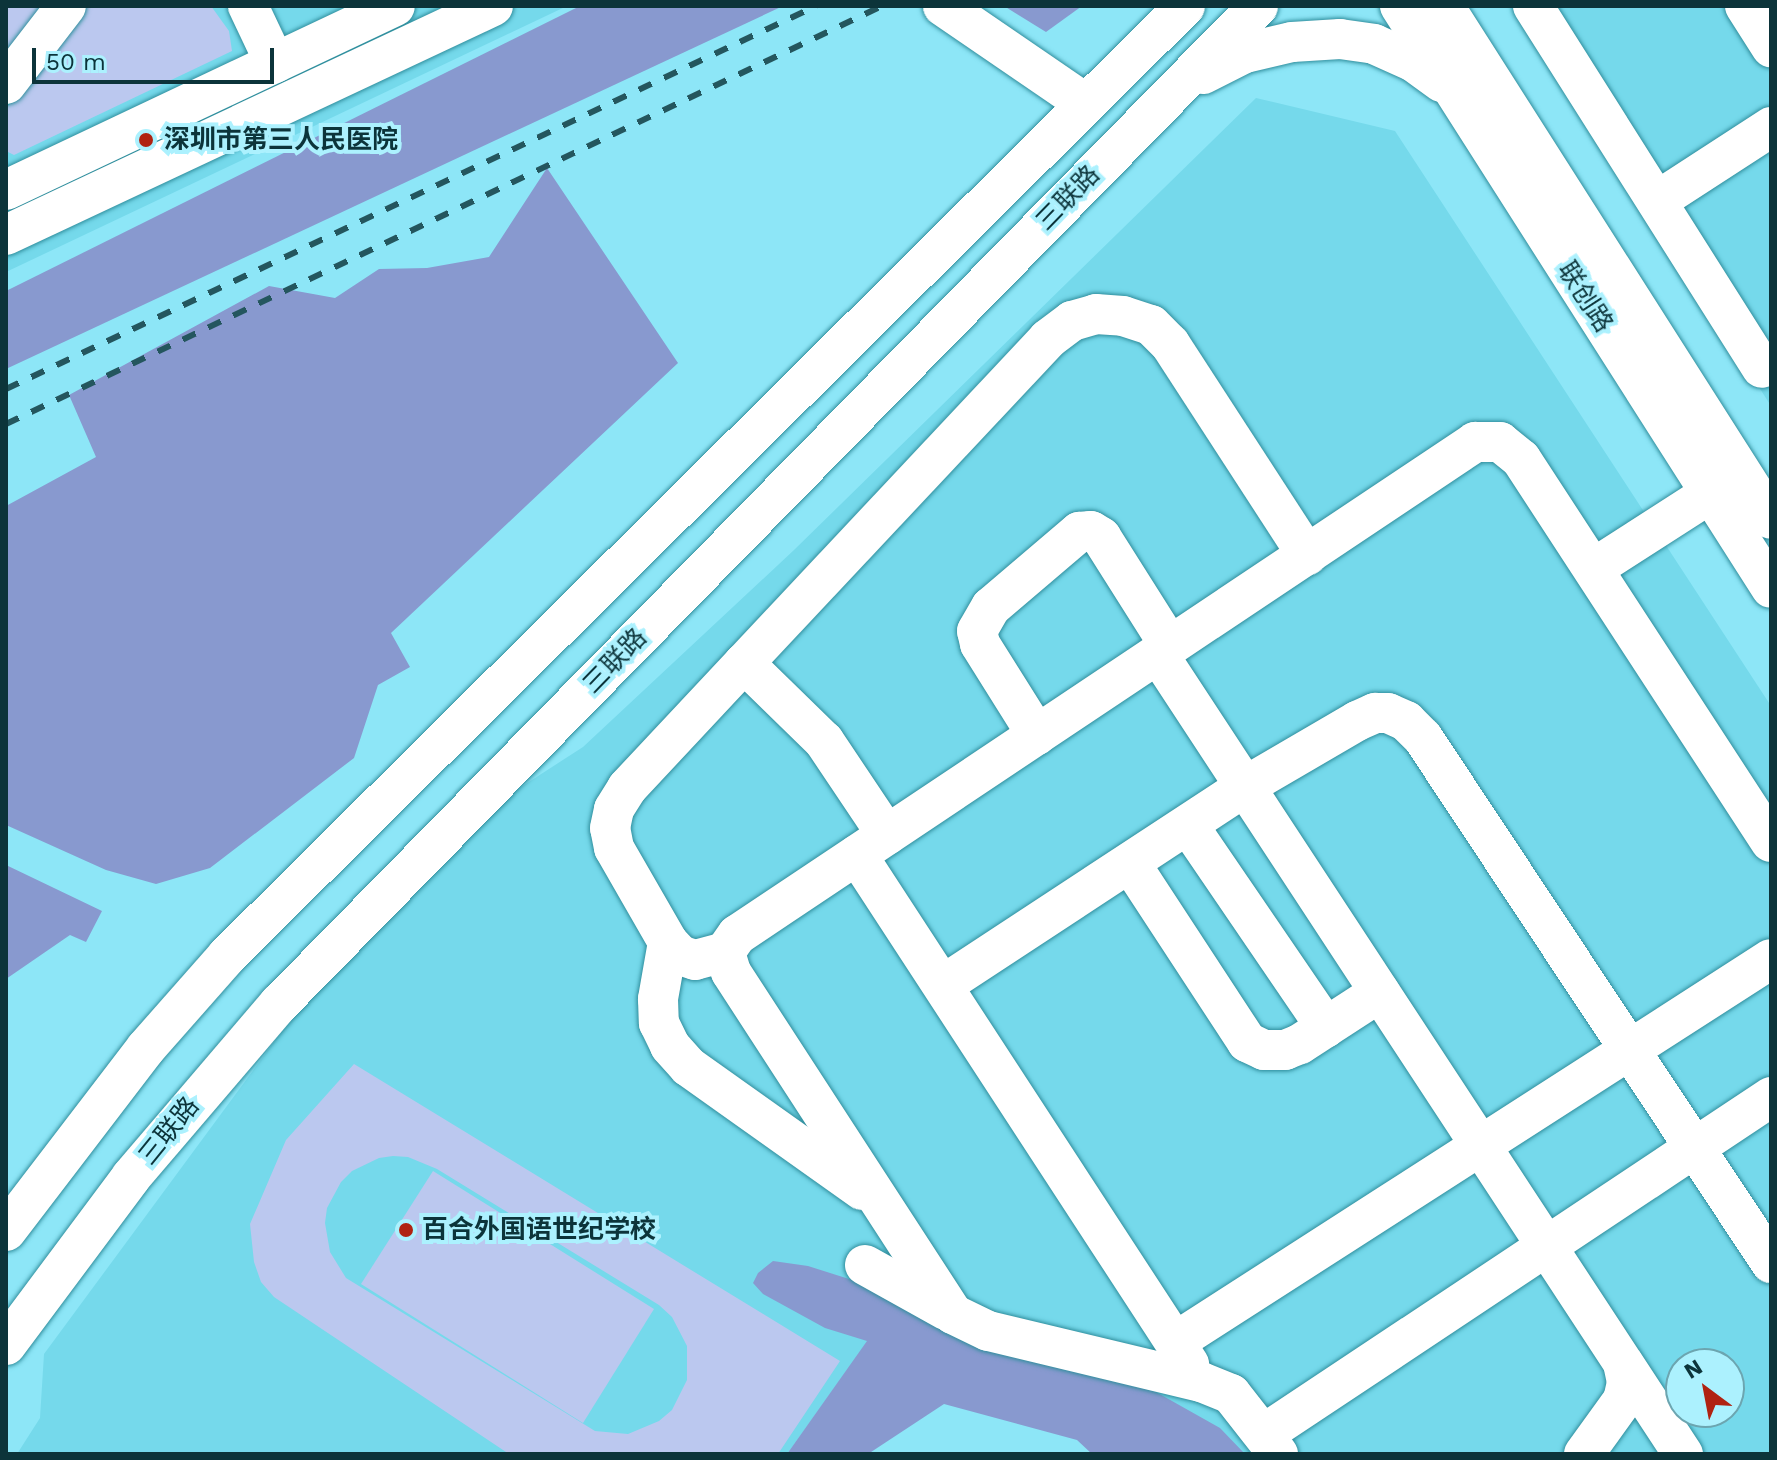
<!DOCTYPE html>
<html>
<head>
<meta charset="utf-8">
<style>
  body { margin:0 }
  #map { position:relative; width:1777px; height:1460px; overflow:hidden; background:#8de6f7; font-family:"Work Sans","Noto Sans SC",sans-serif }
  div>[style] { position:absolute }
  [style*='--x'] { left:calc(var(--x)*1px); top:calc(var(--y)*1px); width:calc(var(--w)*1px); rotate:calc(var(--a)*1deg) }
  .built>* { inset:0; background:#75d9eb }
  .green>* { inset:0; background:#bbc8ef }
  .forest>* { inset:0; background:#8899cf }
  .roads { filter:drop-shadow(0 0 2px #308e9d) drop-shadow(0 0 2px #308e9d) }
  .minor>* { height:40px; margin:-20px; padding:0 20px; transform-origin:20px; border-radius:20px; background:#fff }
  .rail>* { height:6px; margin-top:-3px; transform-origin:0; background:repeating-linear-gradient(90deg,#24565e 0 14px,transparent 0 28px) }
  .dots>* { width:22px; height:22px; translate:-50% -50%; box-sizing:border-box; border:4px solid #acf1fe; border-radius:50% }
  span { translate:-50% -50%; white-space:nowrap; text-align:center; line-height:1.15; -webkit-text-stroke:8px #acf1fe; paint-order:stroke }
  .poi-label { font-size:26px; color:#0c343a; font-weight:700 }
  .left { translate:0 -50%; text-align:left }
  .street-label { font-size:26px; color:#0c343a }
  .frame { position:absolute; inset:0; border:8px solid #0c343a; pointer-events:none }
  .north { position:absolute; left:1665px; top:1348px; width:80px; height:80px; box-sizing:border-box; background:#acf1fe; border:2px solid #6ca5b0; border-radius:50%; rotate:328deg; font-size:22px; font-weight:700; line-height:32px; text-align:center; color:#0c343a }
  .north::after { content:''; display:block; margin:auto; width:28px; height:36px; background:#b02211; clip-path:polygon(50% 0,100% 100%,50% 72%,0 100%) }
  .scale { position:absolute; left:32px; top:48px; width:242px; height:36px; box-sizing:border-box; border:4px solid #0c343a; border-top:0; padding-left:10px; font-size:24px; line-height:28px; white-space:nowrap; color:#0c343a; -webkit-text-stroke:6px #acf1fe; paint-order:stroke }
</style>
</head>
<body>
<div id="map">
  <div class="built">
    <i style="clip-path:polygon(6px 6px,567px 6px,6px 272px)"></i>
    <i style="clip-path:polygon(1516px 6px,1771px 6px,1771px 406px)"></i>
    <i style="clip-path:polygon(evenodd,1256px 98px,1395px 131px,1771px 706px,1771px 1454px,1227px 1454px,868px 1341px,787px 1454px,17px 1454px,40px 1418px,44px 1354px,308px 996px,428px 847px,583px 747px,794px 550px,1256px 98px,1681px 1364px,1729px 1364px,1729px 1412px,1681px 1412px,1681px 1364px)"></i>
  </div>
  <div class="green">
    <i style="clip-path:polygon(8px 6px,51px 6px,6px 64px,6px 8px)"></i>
    <i style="clip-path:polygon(84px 6px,211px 6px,229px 31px,232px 51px,14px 155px,6px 151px,6px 109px)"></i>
    <i style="clip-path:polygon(evenodd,354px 1064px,840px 1361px,778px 1454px,509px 1454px,274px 1297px,261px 1282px,254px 1262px,250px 1224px,286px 1140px,354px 1064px,393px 1156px,408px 1157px,437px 1169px,659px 1305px,672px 1317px,687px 1346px,687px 1380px,672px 1410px,659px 1421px,628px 1434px,595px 1431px,346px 1278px,330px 1252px,325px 1223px,327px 1208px,341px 1182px,352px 1171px,379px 1158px,393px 1156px)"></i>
    <i style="clip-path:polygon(433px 1171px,654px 1309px,583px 1423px,361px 1284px)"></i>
  </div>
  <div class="forest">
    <i style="clip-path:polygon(580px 6px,783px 6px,6px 369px,6px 291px)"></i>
    <i style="clip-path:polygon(1004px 6px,1082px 6px,1046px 32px)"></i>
    <i style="clip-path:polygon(547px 168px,678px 363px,391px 633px,410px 667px,378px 685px,354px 758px,210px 868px,156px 884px,106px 870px,6px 825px,6px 506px,96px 457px,69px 395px,269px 286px,335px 298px,379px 269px,427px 268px,489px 257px)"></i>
    <i style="clip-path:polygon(6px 865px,102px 911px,86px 942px,70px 935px,6px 979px)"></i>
    <i style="clip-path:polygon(773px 1261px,808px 1266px,890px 1292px,1047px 1359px,1156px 1392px,1220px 1428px,1245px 1454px,1092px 1454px,1077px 1440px,944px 1404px,868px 1454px,787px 1454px,867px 1341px,825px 1328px,763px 1294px,753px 1283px,758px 1273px)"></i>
  </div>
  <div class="roads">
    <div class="minor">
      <i style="--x:248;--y:6;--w:63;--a:64.7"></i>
      <i style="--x:943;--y:6;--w:173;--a:34.4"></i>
      <i style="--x:1400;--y:6;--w:690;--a:57.48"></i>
      <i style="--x:1444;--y:6;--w:608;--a:57.49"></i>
      <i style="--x:1533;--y:6;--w:428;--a:57.7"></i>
      <i style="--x:1745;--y:6;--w:49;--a:57.6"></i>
      <i style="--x:1203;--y:74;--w:47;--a:-26.6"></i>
      <i style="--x:1245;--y:53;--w:48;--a:-13.2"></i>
      <i style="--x:1292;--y:42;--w:48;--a:-3.6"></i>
      <i style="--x:1340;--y:39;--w:34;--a:8"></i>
      <i style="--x:1374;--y:44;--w:44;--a:24.2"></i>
      <i style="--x:1414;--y:62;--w:34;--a:36"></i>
      <i style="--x:6;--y:84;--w:98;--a:-52.4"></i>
      <i style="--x:6;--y:190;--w:430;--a:-25.3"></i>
      <i style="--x:1657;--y:201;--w:136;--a:-33"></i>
      <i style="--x:6;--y:235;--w:538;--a:-25.18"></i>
      <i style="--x:1594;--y:568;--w:139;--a:-32.7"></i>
      <i style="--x:1158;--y:654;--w:957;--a:56.73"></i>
      <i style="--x:744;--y:663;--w:112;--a:44.3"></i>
      <i style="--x:824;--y:741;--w:113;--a:56.2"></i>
      <i style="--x:1037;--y:735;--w:107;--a:-122.1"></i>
      <i style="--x:980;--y:644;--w:13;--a:-103"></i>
      <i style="--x:977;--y:631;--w:28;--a:-60"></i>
      <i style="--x:991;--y:607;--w:116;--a:-40.4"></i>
      <i style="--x:1079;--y:532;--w:12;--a:-5"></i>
      <i style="--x:1091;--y:531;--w:12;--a:31"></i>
      <i style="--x:1101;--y:537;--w:129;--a:57.7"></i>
      <i style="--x:1188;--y:825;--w:245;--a:55.7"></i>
      <i style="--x:857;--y:855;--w:608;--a:56.89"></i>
      <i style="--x:1130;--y:863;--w:214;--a:56.8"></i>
      <i style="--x:1247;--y:1042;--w:19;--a:25"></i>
      <i style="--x:1264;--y:1050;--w:21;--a:0"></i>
      <i style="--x:1285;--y:1050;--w:16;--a:-22"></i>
      <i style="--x:1300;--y:1044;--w:95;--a:-33"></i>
      <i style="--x:668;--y:942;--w:58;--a:100"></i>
      <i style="--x:658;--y:999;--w:24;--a:88"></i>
      <i style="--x:659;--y:1023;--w:25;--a:64"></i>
      <i style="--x:670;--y:1046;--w:28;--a:48"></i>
      <i style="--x:689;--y:1067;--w:212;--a:35.4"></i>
      <i style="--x:725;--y:952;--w:31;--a:165"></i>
      <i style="--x:695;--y:960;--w:16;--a:-162"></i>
      <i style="--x:680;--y:955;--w:18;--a:-133"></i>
      <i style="--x:668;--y:942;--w:108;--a:-119.9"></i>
      <i style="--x:614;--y:848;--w:20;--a:-101"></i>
      <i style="--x:610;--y:828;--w:19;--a:-78"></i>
      <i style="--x:614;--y:809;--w:25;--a:-58"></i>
      <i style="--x:627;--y:788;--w:171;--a:-46.9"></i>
      <i style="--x:744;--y:663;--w:444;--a:-46.8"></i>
      <i style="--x:1048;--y:339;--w:30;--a:-37"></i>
      <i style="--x:1072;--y:321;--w:25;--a:-16"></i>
      <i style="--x:1096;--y:314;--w:27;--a:4"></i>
      <i style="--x:1123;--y:316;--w:29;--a:18"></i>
      <i style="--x:1151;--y:325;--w:27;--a:45"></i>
      <i style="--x:1170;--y:344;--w:252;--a:57"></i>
      <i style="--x:943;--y:985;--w:360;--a:-33.3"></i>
      <i style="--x:1244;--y:787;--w:131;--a:-30.3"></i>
      <i style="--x:1357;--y:721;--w:20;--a:-24"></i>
      <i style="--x:1375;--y:713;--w:13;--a:0"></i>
      <i style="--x:1388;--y:713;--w:20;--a:24"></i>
      <i style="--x:1406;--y:721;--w:24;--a:45"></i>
      <i style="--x:1423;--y:738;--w:630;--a:56.46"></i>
      <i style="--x:6;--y:1231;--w:230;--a:-52.6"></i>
      <i style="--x:146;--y:1048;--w:123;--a:-48.6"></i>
      <i style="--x:227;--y:956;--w:1349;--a:-44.76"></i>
      <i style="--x:865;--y:1265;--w:93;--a:29.1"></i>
      <i style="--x:1175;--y:1342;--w:708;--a:-32.73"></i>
      <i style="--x:6;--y:1345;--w:209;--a:-53.3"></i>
      <i style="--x:131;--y:1177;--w:228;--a:-49.5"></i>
      <i style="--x:279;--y:1004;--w:1398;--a:-45.55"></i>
      <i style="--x:1264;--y:1434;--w:609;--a:-33.61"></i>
      <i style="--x:1278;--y:1454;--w:76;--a:-128.1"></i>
      <i style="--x:1231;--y:1394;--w:32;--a:-158"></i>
      <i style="--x:1201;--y:1382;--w:219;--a:-166.5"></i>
      <i style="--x:988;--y:1331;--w:39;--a:-154"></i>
      <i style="--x:953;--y:1314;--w:408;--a:-123"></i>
      <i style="--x:731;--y:972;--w:21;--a:-107"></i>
      <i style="--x:725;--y:952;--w:21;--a:-55"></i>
      <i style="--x:737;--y:935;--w:888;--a:-33.74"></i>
      <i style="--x:1475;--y:442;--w:25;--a:0"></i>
      <i style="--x:1500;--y:442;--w:27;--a:39"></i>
      <i style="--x:1521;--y:459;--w:457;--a:56.9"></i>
      <i style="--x:1584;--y:1454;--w:67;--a:-54.2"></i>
      <i style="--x:1623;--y:1400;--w:18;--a:-77"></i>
      <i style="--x:1627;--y:1382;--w:19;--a:-102"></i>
    </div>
  </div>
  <div class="rail">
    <i style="--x:6;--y:389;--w:896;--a:-25.31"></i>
    <i style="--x:6;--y:424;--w:971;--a:-25.51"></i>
  </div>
  <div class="dots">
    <i style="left:146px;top:140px;background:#b02211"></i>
    <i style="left:406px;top:1230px;background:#b02211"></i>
  </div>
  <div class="poi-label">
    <span class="left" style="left:164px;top:140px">深圳市第三人民医院</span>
    <span class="left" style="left:422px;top:1230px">百合外国语世纪学校</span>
  </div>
  <div class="street-label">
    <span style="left:1068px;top:198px;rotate:-46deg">三联路</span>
    <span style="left:1585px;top:297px;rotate:57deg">联创路</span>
    <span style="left:615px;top:661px;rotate:-46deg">三联路</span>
    <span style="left:169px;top:1131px;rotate:-51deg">三联路</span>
  </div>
  <div class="frame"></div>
  <div class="north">N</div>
  <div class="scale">50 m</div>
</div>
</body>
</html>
